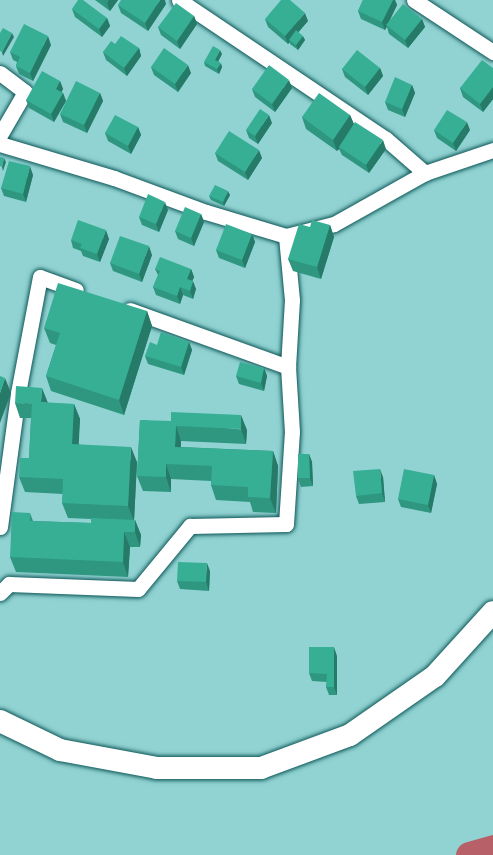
<!DOCTYPE html>
<html>
<head>
<meta charset="utf-8">
<style>
  body { margin:0 }
  #map { position:relative; width:493px; height:855px; overflow:hidden; background:#91d3d3; font-family:Helvetica,sans-serif }
  div>[style] { position:absolute }
  [style*='--x'] { left:calc(var(--x)*1px); top:calc(var(--y)*1px); width:calc(var(--w)*1px); rotate:calc(var(--a)*1deg) }
  .river>* { height:27px; margin:-13.5px; padding:0 13.5px; transform-origin:13.5px; border-radius:13.5px; background:#b76068 }
  .roads { filter:drop-shadow(0 0 2px #0e5757) drop-shadow(0 0 2px #0e5757) }
  .street>* { height:15px; margin:-7.5px; padding:0 7.5px; transform-origin:7.5px; border-radius:7.5px; background:#fff }
  .secondary>* { height:22px; margin:-11px; padding:0 11px; transform-origin:11px; border-radius:11px; background:#fff }
  .wall>* { inset:0; background:#2f9680 }
  .shaded-wall>* { inset:0; background:#267a68 }
  .building>* { inset:0; background:#37af95 }
  span { translate:-50% -50%; white-space:nowrap; text-align:center; line-height:1.15; -webkit-text-stroke:4.5px #91d3d3; paint-order:stroke }
</style>
</head>
<body>
<div id="map">
  <div class="river">
    <i style="--x:469;--y:855;--w:25;--a:-16"></i>
  </div>
  <div class="roads">
    <div class="street">
      <i style="--x:179;--y:0;--w:249;--a:33.9"></i>
      <i style="--x:386;--y:139;--w:52;--a:41.1"></i>
      <i style="--x:414;--y:0;--w:95;--a:33.4"></i>
      <i style="--x:0;--y:73;--w:31;--a:37"></i>
      <i style="--x:25;--y:92;--w:50;--a:120.2"></i>
      <i style="--x:0;--y:144;--w:119;--a:16.6"></i>
      <i style="--x:114;--y:178;--w:98;--a:20.3"></i>
      <i style="--x:206;--y:212;--w:84;--a:16.7"></i>
      <i style="--x:286;--y:236;--w:49;--a:-14"></i>
      <i style="--x:334;--y:224;--w:104;--a:-29.3"></i>
      <i style="--x:425;--y:173;--w:72;--a:-18.7"></i>
      <i style="--x:130;--y:310;--w:168;--a:19.8"></i>
      <i style="--x:0;--y:527;--w:135;--a:-82.3"></i>
      <i style="--x:18;--y:393;--w:118;--a:-79.3"></i>
      <i style="--x:40;--y:277;--w:38;--a:20"></i>
      <i style="--x:0;--y:593;--w:13;--a:-45"></i>
      <i style="--x:9;--y:584;--w:129;--a:2.2"></i>
      <i style="--x:138;--y:589;--w:82;--a:-50.5"></i>
      <i style="--x:190;--y:526;--w:96;--a:-1.2"></i>
      <i style="--x:286;--y:524;--w:92;--a:-86.3"></i>
      <i style="--x:292;--y:432;--w:65;--a:-93.5"></i>
      <i style="--x:288;--y:367;--w:67;--a:-86.6"></i>
      <i style="--x:292;--y:300;--w:64;--a:-95.4"></i>
    </div>
    <div class="secondary">
      <i style="--x:0;--y:721;--w:67;--a:25.8"></i>
      <i style="--x:60;--y:750;--w:99;--a:10.5"></i>
      <i style="--x:157;--y:768;--w:104;--a:0"></i>
      <i style="--x:261;--y:768;--w:95;--a:-20.3"></i>
      <i style="--x:350;--y:735;--w:103;--a:-34.8"></i>
      <i style="--x:435;--y:676;--w:86;--a:-47.8"></i>
    </div>
  </div>
  <div class="wall">
    <i style="clip-path:polygon(95px 0,118px 0,110px 11px)"></i>
    <i style="clip-path:polygon(363px 0,395px 0,397px 5px,389px 22px,422px 19px,425px 27px,408px 48px,389px 34px,387px 27px,385px 30px,361px 19px,358px 11px)"></i>
    <i style="clip-path:polygon(166px 4px,148px 31px,121px 13px,118px 5px)"></i>
    <i style="clip-path:polygon(72px 9px,107px 18px,110px 26px,102px 37px,75px 17px)"></i>
    <i style="clip-path:polygon(194px 16px,197px 24px,180px 49px,161px 35px,158px 27px)"></i>
    <i style="clip-path:polygon(265px 19px,308px 21px,298px 32px,305px 40px,298px 50px,290px 44px,290px 42px,288px 44px,268px 27px)"></i>
    <i style="clip-path:polygon(115px 44px,139px 48px,141px 56px,127px 76px,106px 60px,103px 52px)"></i>
    <i style="clip-path:polygon(51px 45px,33px 81px,19px 74px,16px 66px,17px 62px,13px 60px,10px 52px)"></i>
    <i style="clip-path:polygon(222px 54px,218px 61px,222px 67px,219px 74px,205px 66px,204px 62px)"></i>
    <i style="clip-path:polygon(151px 67px,191px 73px,178px 92px,154px 75px)"></i>
    <i style="clip-path:polygon(380px 68px,383px 76px,368px 95px,345px 77px,342px 69px)"></i>
    <i style="clip-path:polygon(493px 68px,493px 99px,483px 112px,463px 97px,460px 88px)"></i>
    <i style="clip-path:polygon(60px 81px,63px 89px,61px 92px,63px 93px,66px 101px,54px 122px,29px 108px,26px 100px)"></i>
    <i style="clip-path:polygon(412px 85px,415px 93px,405px 117px,388px 110px,385px 102px)"></i>
    <i style="clip-path:polygon(292px 88px,275px 112px,255px 97px,252px 89px)"></i>
    <i style="clip-path:polygon(100px 93px,103px 101px,87px 133px,63px 122px,60px 114px)"></i>
    <i style="clip-path:polygon(350px 115px,354px 124px,386px 149px,369px 173px,342px 155px,339px 149px,337px 151px,306px 129px,302px 117px)"></i>
    <i style="clip-path:polygon(272px 123px,258px 144px,249px 138px,246px 130px)"></i>
    <i style="clip-path:polygon(138px 127px,141px 135px,131px 154px,108px 141px,105px 133px)"></i>
    <i style="clip-path:polygon(434px 130px,470px 130px,456px 151px,437px 138px)"></i>
    <i style="clip-path:polygon(215px 153px,262px 158px,248px 180px,218px 161px)"></i>
    <i style="clip-path:polygon(33px 175px,26px 202px,4px 196px,1px 188px)"></i>
    <i style="clip-path:polygon(230px 195px,224px 206px,211px 200px,209px 196px)"></i>
    <i style="clip-path:polygon(168px 210px,159px 232px,142px 225px,139px 217px)"></i>
    <i style="clip-path:polygon(201px 214px,204px 222px,194px 246px,178px 239px,175px 231px)"></i>
    <i style="clip-path:polygon(330px 225px,334px 237px,321px 279px,293px 271px,288px 259px,310px 227px)"></i>
    <i style="clip-path:polygon(252px 234px,255px 242px,245px 268px,219px 258px,216px 250px)"></i>
    <i style="clip-path:polygon(109px 239px,100px 262px,83px 256px,81px 251px,73px 248px,71px 240px)"></i>
    <i style="clip-path:polygon(152px 255px,142px 282px,113px 271px,110px 263px)"></i>
    <i style="clip-path:polygon(155px 269px,191px 269px,194px 277px,192px 281px,196px 289px,193px 299px,183px 295px,180px 304px,156px 295px,153px 287px,158px 275px)"></i>
    <i style="clip-path:polygon(147px 311px,152px 326px,124px 415px,51px 391px,46px 376px,56px 345px,50px 343px,44px 328px)"></i>
    <i style="clip-path:polygon(189px 342px,192px 350px,184px 375px,148px 364px,145px 356px,157px 345px)"></i>
    <i style="clip-path:polygon(264px 368px,267px 376px,264px 391px,239px 384px,236px 376px)"></i>
    <i style="clip-path:polygon(15px 403px,74px 404px,80px 419px,78px 444px,137px 462px,134px 520px,135px 520px,141px 535px,140px 547px,130px 547px,128px 577px,16px 572px,10px 557px,30px 513px,33px 521px,91px 523px,91px 519px,68px 518px,62px 503px,63px 494px,25px 492px,19px 477px,29px 458px,31px 418px,20px 418px)"></i>
    <i style="clip-path:polygon(140px 420px,247px 430px,246px 444px,181px 441px,181px 447px,273px 451px,278px 466px,276px 513px,253px 512px,250px 502px,216px 500px,211px 485px,211px 481px,171px 479px,171px 492px,143px 491px,137px 476px)"></i>
    <i style="clip-path:polygon(309px 454px,312px 462px,313px 486px,301px 487px,298px 478px)"></i>
    <i style="clip-path:polygon(434px 475px,437px 484px,431px 513px,401px 507px,398px 499px)"></i>
    <i style="clip-path:polygon(383px 477px,385px 502px,359px 504px,356px 496px)"></i>
    <i style="clip-path:polygon(210px 571px,209px 591px,180px 589px,177px 581px)"></i>
    <i style="clip-path:polygon(337px 656px,337px 695px,329px 695px,326px 687px,327px 682px,312px 681px,309px 673px)"></i>
  </div>
  <div class="shaded-wall">
    <i style="clip-path:polygon(109px 0,118px 0,110px 11px,107px 3px)"></i>
    <i style="clip-path:polygon(160px 0,165px 0,166px 4px,148px 31px,145px 23px)"></i>
    <i style="clip-path:polygon(393px 0,395px 0,397px 5px,385px 30px,382px 22px)"></i>
    <i style="clip-path:polygon(305px 13px,308px 21px,291px 41px,289px 40px,290px 42px,288px 44px,285px 36px)"></i>
    <i style="clip-path:polygon(194px 16px,197px 24px,180px 49px,177px 41px)"></i>
    <i style="clip-path:polygon(107px 18px,110px 26px,102px 37px,99px 29px)"></i>
    <i style="clip-path:polygon(422px 19px,425px 27px,408px 48px,405px 40px)"></i>
    <i style="clip-path:polygon(12px 33px,14px 37px,3px 56px,2px 52px)"></i>
    <i style="clip-path:polygon(48px 36px,51px 45px,33px 81px,30px 73px)"></i>
    <i style="clip-path:polygon(303px 36px,305px 40px,298px 50px,296px 45px)"></i>
    <i style="clip-path:polygon(139px 48px,141px 56px,127px 76px,124px 68px)"></i>
    <i style="clip-path:polygon(220px 50px,222px 54px,217px 64px,215px 60px)"></i>
    <i style="clip-path:polygon(221px 63px,222px 67px,219px 74px,217px 69px)"></i>
    <i style="clip-path:polygon(188px 65px,191px 73px,178px 92px,175px 84px)"></i>
    <i style="clip-path:polygon(380px 68px,383px 76px,368px 95px,365px 87px)"></i>
    <i style="clip-path:polygon(289px 80px,292px 88px,275px 112px,272px 104px)"></i>
    <i style="clip-path:polygon(60px 81px,63px 89px,59px 97px,56px 89px)"></i>
    <i style="clip-path:polygon(412px 85px,415px 93px,405px 117px,402px 109px)"></i>
    <i style="clip-path:polygon(493px 87px,493px 99px,483px 112px,480px 104px)"></i>
    <i style="clip-path:polygon(63px 93px,66px 101px,54px 122px,51px 114px)"></i>
    <i style="clip-path:polygon(100px 93px,103px 101px,87px 133px,84px 125px)"></i>
    <i style="clip-path:polygon(269px 115px,272px 123px,258px 144px,255px 136px)"></i>
    <i style="clip-path:polygon(350px 115px,355px 127px,339px 147px,339px 149px,337px 151px,333px 140px)"></i>
    <i style="clip-path:polygon(467px 122px,470px 130px,456px 151px,453px 143px)"></i>
    <i style="clip-path:polygon(138px 127px,141px 135px,131px 154px,128px 146px)"></i>
    <i style="clip-path:polygon(383px 140px,386px 149px,369px 173px,366px 165px)"></i>
    <i style="clip-path:polygon(259px 150px,262px 158px,248px 180px,245px 172px)"></i>
    <i style="clip-path:polygon(4px 158px,6px 162px,3px 171px,2px 167px)"></i>
    <i style="clip-path:polygon(30px 166px,33px 175px,26px 202px,23px 194px)"></i>
    <i style="clip-path:polygon(228px 191px,230px 195px,224px 206px,223px 202px)"></i>
    <i style="clip-path:polygon(165px 202px,168px 210px,159px 232px,156px 224px)"></i>
    <i style="clip-path:polygon(201px 214px,204px 222px,194px 246px,191px 238px)"></i>
    <i style="clip-path:polygon(330px 225px,334px 237px,321px 279px,317px 267px)"></i>
    <i style="clip-path:polygon(106px 230px,109px 239px,100px 262px,97px 254px)"></i>
    <i style="clip-path:polygon(252px 234px,255px 242px,245px 268px,242px 260px)"></i>
    <i style="clip-path:polygon(149px 246px,152px 255px,142px 282px,139px 274px)"></i>
    <i style="clip-path:polygon(191px 269px,194px 277px,190px 287px,187px 279px)"></i>
    <i style="clip-path:polygon(193px 281px,196px 289px,193px 299px,190px 291px)"></i>
    <i style="clip-path:polygon(180px 287px,183px 295px,180px 304px,177px 296px)"></i>
    <i style="clip-path:polygon(147px 311px,152px 326px,124px 415px,119px 400px)"></i>
    <i style="clip-path:polygon(189px 342px,192px 350px,184px 375px,181px 367px)"></i>
    <i style="clip-path:polygon(264px 368px,267px 376px,264px 391px,261px 383px)"></i>
    <i style="clip-path:polygon(5px 378px,11px 393px,0 423px,0 393px)"></i>
    <i style="clip-path:polygon(42px 388px,48px 403px,41px 402px)"></i>
    <i style="clip-path:polygon(74px 404px,80px 419px,78px 459px,72px 444px)"></i>
    <i style="clip-path:polygon(241px 415px,247px 430px,246px 444px,241px 429px)"></i>
    <i style="clip-path:polygon(176px 426px,181px 441px,180px 462px,175px 447px)"></i>
    <i style="clip-path:polygon(131px 447px,137px 462px,134px 521px,128px 506px)"></i>
    <i style="clip-path:polygon(273px 451px,278px 466px,276px 513px,270px 498px)"></i>
    <i style="clip-path:polygon(309px 454px,312px 462px,313px 486px,310px 478px)"></i>
    <i style="clip-path:polygon(166px 464px,171px 479px,171px 492px,166px 477px)"></i>
    <i style="clip-path:polygon(380px 469px,383px 477px,385px 502px,382px 493px)"></i>
    <i style="clip-path:polygon(434px 475px,437px 484px,431px 513px,428px 505px)"></i>
    <i style="clip-path:polygon(135px 520px,141px 535px,140px 547px,135px 532px)"></i>
    <i style="clip-path:polygon(124px 532px,130px 547px,128px 577px,123px 562px)"></i>
    <i style="clip-path:polygon(207px 563px,210px 571px,209px 591px,206px 582px)"></i>
    <i style="clip-path:polygon(334px 647px,337px 656px,337px 695px,334px 687px)"></i>
  </div>
  <div class="building">
    <i style="clip-path:polygon(78px 0,83px 0,107px 18px,99px 29px,72px 9px)"></i>
    <i style="clip-path:polygon(121px 0,160px 0,145px 23px,118px 5px)"></i>
    <i style="clip-path:polygon(281px 0,290px 0,305px 13px,285px 36px,265px 19px)"></i>
    <i style="clip-path:polygon(363px 0,393px 0,382px 22px,358px 11px)"></i>
    <i style="clip-path:polygon(176px 3px,194px 16px,177px 41px,158px 27px)"></i>
    <i style="clip-path:polygon(403px 4px,422px 19px,405px 40px,386px 25px)"></i>
    <i style="clip-path:polygon(24px 24px,48px 36px,30px 73px,16px 66px,20px 57px,10px 52px)"></i>
    <i style="clip-path:polygon(3px 28px,12px 33px,2px 52px,0 51px,0 33px)"></i>
    <i style="clip-path:polygon(296px 30px,303px 36px,296px 45px,289px 40px)"></i>
    <i style="clip-path:polygon(121px 36px,139px 48px,124px 68px,103px 52px,111px 41px,115px 44px)"></i>
    <i style="clip-path:polygon(213px 46px,220px 50px,215px 60px,221px 63px,217px 69px,204px 62px)"></i>
    <i style="clip-path:polygon(164px 48px,188px 65px,175px 84px,151px 67px)"></i>
    <i style="clip-path:polygon(357px 50px,380px 68px,365px 87px,342px 69px)"></i>
    <i style="clip-path:polygon(482px 60px,493px 68px,493px 87px,480px 104px,460px 88px)"></i>
    <i style="clip-path:polygon(269px 65px,289px 80px,272px 104px,252px 89px)"></i>
    <i style="clip-path:polygon(42px 71px,60px 81px,56px 89px,63px 93px,51px 114px,26px 100px)"></i>
    <i style="clip-path:polygon(395px 77px,412px 85px,402px 109px,385px 102px)"></i>
    <i style="clip-path:polygon(76px 81px,100px 93px,84px 125px,60px 114px)"></i>
    <i style="clip-path:polygon(319px 93px,350px 115px,333px 140px,302px 117px)"></i>
    <i style="clip-path:polygon(260px 109px,269px 115px,255px 136px,246px 130px)"></i>
    <i style="clip-path:polygon(447px 110px,467px 122px,453px 143px,434px 130px)"></i>
    <i style="clip-path:polygon(115px 115px,138px 127px,128px 146px,105px 133px)"></i>
    <i style="clip-path:polygon(355px 122px,383px 140px,366px 165px,339px 147px)"></i>
    <i style="clip-path:polygon(229px 131px,259px 150px,245px 172px,215px 153px)"></i>
    <i style="clip-path:polygon(0 157px,4px 158px,2px 167px,0 166px)"></i>
    <i style="clip-path:polygon(9px 161px,30px 166px,23px 194px,1px 188px)"></i>
    <i style="clip-path:polygon(215px 185px,228px 191px,223px 202px,209px 196px)"></i>
    <i style="clip-path:polygon(148px 194px,165px 202px,156px 224px,139px 217px)"></i>
    <i style="clip-path:polygon(185px 207px,201px 214px,191px 238px,175px 231px)"></i>
    <i style="clip-path:polygon(78px 220px,106px 230px,97px 254px,80px 248px,82px 244px,71px 240px)"></i>
    <i style="clip-path:polygon(312px 220px,330px 225px,317px 267px,288px 259px,299px 224px,310px 227px)"></i>
    <i style="clip-path:polygon(226px 224px,252px 234px,242px 260px,216px 250px)"></i>
    <i style="clip-path:polygon(120px 236px,149px 246px,139px 274px,110px 263px)"></i>
    <i style="clip-path:polygon(160px 257px,191px 269px,187px 279px,193px 281px,190px 291px,180px 287px,177px 296px,153px 287px,160px 271px,155px 269px)"></i>
    <i style="clip-path:polygon(58px 283px,147px 311px,119px 400px,46px 376px,60px 333px,44px 328px)"></i>
    <i style="clip-path:polygon(161px 332px,189px 342px,181px 367px,145px 356px,150px 342px,157px 345px)"></i>
    <i style="clip-path:polygon(240px 362px,264px 368px,261px 383px,236px 376px)"></i>
    <i style="clip-path:polygon(0 376px,5px 378px,0 393px)"></i>
    <i style="clip-path:polygon(16px 386px,42px 388px,41px 402px,74px 404px,72px 444px,131px 447px,128px 506px,62px 503px,63px 479px,19px 477px,20px 458px,29px 458px,32px 403px,15px 403px)"></i>
    <i style="clip-path:polygon(171px 412px,241px 415px,241px 429px,176px 426px,175px 447px,273px 451px,270px 498px,248px 497px,248px 487px,211px 485px,212px 466px,166px 464px,166px 477px,137px 476px,140px 420px,171px 421px)"></i>
    <i style="clip-path:polygon(298px 454px,309px 454px,310px 478px,298px 478px)"></i>
    <i style="clip-path:polygon(380px 469px,382px 493px,356px 496px,353px 471px)"></i>
    <i style="clip-path:polygon(404px 469px,434px 475px,428px 505px,398px 499px)"></i>
    <i style="clip-path:polygon(12px 512px,30px 513px,30px 521px,91px 523px,91px 518px,135px 520px,135px 532px,124px 532px,123px 562px,10px 557px)"></i>
    <i style="clip-path:polygon(178px 562px,207px 563px,206px 582px,177px 581px)"></i>
    <i style="clip-path:polygon(309px 647px,334px 647px,334px 687px,326px 687px,327px 674px,309px 673px)"></i>
  </div>
</div>
</body>
</html>
